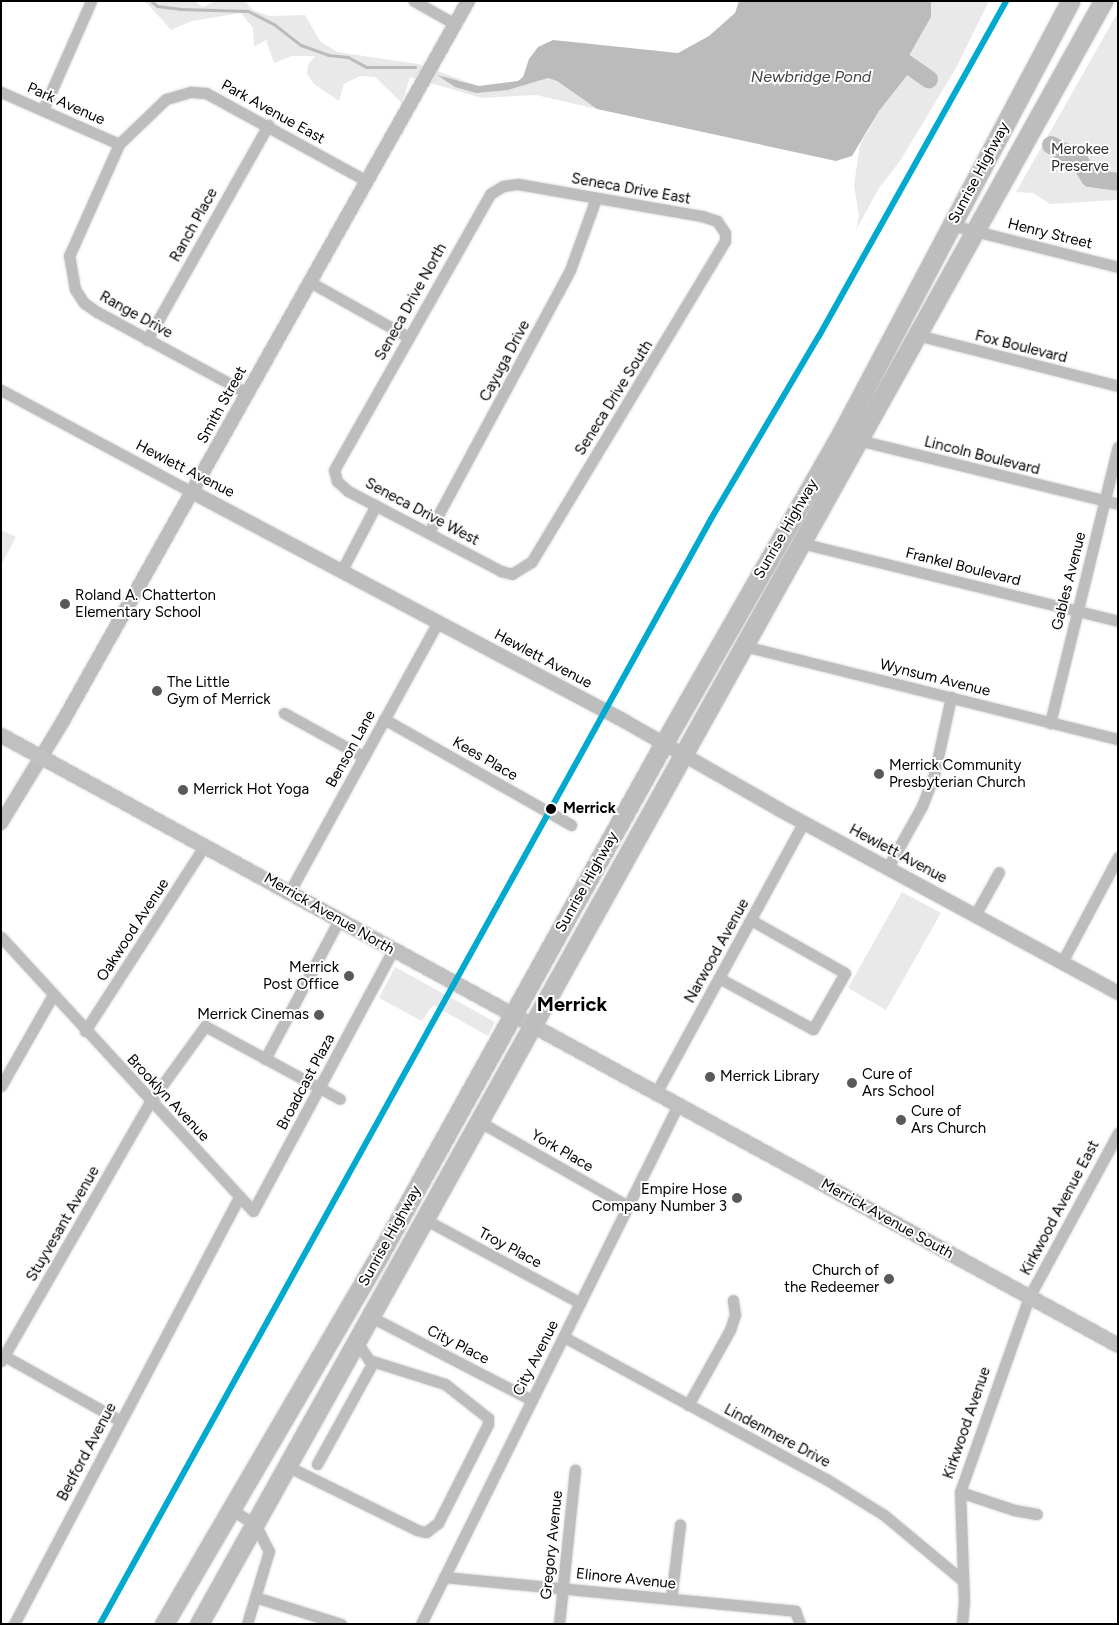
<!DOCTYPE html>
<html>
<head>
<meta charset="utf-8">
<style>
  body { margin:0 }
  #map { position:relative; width:1119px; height:1625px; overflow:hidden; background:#fff; font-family:Figtree,sans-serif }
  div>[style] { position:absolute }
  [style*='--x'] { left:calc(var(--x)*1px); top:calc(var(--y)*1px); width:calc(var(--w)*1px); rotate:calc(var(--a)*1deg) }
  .green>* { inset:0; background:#e9e9e9 }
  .water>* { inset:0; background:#bbb }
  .stream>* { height:3px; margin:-1.5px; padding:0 1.5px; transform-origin:1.5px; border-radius:1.5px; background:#bbb }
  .river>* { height:18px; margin:-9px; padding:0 9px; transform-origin:9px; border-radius:9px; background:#bbb }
  .roads { filter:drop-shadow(0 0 1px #dbdbdb) drop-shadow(0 0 1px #dbdbdb) }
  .minor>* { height:11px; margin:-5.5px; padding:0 5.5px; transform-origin:5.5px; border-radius:5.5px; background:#bdbdbd }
  .tertiary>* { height:14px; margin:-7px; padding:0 7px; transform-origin:7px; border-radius:7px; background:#bdbdbd }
  .secondary>* { height:15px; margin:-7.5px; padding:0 7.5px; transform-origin:7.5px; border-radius:7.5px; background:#c0c0c0 }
  .trunk>* { height:19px; margin:-9.5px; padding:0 9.5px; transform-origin:9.5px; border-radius:9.5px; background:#bdbdbd }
  .rail-1>* { height:6px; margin:-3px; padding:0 3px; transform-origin:3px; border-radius:3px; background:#00a9ce }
  .dots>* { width:14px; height:14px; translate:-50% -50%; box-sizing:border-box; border:2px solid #fff; border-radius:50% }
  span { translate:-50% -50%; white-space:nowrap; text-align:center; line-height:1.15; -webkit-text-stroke:4px #fff; paint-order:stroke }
  .street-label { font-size:15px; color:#000 }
  .park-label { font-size:15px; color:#2e2e2e }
  .poi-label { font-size:15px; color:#000 }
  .left { translate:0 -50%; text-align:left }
  .right { translate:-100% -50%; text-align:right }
  .stop-label { font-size:15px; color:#000; font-weight:700 }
  .water-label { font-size:16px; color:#3f3f3f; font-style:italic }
  .district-label { font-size:20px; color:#000; font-weight:700 }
  .frame { position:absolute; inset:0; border:2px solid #000; pointer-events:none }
</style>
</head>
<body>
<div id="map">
  <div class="green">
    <i style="clip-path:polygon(145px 1px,194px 1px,203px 7px,216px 1px,245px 1px,253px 10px,269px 16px,305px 15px,320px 41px,337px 52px,418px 64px,479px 86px,458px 80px,455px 87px,508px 90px,548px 78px,557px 81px,597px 109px,536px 95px,482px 98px,410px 77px,402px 103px,375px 77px,360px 76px,344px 84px,339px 101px,314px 84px,307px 74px,308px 65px,315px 56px,292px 56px,274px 63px,266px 40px,254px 47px,253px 28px,241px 13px,192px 21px,171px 30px)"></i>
    <i style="clip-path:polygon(931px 1px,989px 1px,956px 68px,900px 161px,879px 188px,856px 230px,859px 216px,854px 185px,860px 145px,879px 111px,913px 68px,906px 61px,931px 17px)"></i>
    <i style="clip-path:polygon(1118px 12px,1118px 200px,1050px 204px,1033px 193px,1016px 192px)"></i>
    <i style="clip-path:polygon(1px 530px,16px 537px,1px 565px)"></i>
    <i style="clip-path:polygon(902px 892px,941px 913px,886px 1010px,848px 988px)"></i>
    <i style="clip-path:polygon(395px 967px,495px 1022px,488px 1036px,433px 1005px,422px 1021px,379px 998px)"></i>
  </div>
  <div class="water">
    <i style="clip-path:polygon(739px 1px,931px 1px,931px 17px,906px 61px,913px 68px,879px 111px,852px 156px,836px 161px,597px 109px,557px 81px,548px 78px,508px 90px,476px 93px,455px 87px,437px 75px,479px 86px,518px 81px,523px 77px,529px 59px,538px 47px,553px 40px,678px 53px,709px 36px,735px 13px)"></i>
  </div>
  <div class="stream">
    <i style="--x:151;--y:1;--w:8;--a:40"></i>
    <i style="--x:157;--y:6;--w:23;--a:7"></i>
    <i style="--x:180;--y:9;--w:68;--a:1.7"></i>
    <i style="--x:248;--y:11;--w:30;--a:27"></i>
    <i style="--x:275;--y:25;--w:33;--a:38"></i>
    <i style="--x:301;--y:45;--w:29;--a:20"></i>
    <i style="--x:328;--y:55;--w:20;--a:6"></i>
    <i style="--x:348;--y:57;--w:21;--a:29"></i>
    <i style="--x:366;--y:67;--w:49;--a:0"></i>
  </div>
  <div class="river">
    <i style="--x:897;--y:57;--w:39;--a:35"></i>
    <i style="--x:1051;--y:145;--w:32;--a:28"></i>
    <i style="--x:1079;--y:160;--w:21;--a:59"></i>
    <i style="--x:1090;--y:178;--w:28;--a:8"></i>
  </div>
  <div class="roads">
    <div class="minor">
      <i style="--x:414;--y:1;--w:47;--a:29.3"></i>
      <i style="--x:1;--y:92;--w:129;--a:23.8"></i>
      <i style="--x:43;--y:110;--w:119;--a:-66.2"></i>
      <i style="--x:518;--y:184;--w:187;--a:9.9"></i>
      <i style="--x:702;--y:216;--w:16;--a:18"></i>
      <i style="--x:717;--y:221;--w:14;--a:56"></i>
      <i style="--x:725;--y:233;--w:8;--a:90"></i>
      <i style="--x:725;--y:241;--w:375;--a:121.1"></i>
      <i style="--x:531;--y:562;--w:22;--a:148"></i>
      <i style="--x:512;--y:574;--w:11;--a:-165"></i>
      <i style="--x:501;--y:571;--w:173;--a:-152.4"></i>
      <i style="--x:348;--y:491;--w:15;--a:-138"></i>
      <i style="--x:337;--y:481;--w:11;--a:-105"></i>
      <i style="--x:334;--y:470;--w:317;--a:-60.5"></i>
      <i style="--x:490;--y:194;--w:15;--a:-32"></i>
      <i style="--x:503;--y:186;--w:15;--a:-8"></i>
      <i style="--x:951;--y:225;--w:172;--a:14.1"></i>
      <i style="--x:310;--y:282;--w:112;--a:29.3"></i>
      <i style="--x:917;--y:335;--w:207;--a:14.2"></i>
      <i style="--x:147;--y:340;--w:247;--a:-60.6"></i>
      <i style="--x:1;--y:390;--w:217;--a:28.1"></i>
      <i style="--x:247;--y:393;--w:170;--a:-151.6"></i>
      <i style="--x:97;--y:312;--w:16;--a:-145"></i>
      <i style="--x:84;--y:303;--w:17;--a:-123"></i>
      <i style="--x:75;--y:289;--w:34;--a:-100"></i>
      <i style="--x:69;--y:256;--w:123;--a:-65.9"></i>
      <i style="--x:119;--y:144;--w:65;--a:-43.8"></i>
      <i style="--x:166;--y:99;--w:26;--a:-16"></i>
      <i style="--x:191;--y:92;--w:15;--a:4"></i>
      <i style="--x:206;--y:93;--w:183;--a:28.7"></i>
      <i style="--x:854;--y:439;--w:272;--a:13.8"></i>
      <i style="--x:429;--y:532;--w:298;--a:-61.7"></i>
      <i style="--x:570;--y:270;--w:77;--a:-70.1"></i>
      <i style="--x:801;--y:543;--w:326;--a:13.8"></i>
      <i style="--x:342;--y:570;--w:73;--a:-62.4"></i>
      <i style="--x:744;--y:646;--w:385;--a:14"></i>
      <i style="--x:284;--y:713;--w:91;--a:28.8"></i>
      <i style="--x:384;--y:719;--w:215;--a:29.5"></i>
      <i style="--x:1050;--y:723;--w:284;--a:-76.2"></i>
      <i style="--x:888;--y:867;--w:70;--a:-60.9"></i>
      <i style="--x:922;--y:806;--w:33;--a:-69"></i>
      <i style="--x:934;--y:775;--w:80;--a:-77.7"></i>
      <i style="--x:290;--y:891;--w:307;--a:-61.2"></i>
      <i style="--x:975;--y:915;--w:49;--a:-60.8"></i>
      <i style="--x:1;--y:937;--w:372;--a:47.4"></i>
      <i style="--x:253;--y:1211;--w:296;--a:-61.8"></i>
      <i style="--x:1062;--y:962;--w:119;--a:-61.9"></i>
      <i style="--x:719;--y:978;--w:107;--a:28.5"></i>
      <i style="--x:813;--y:1029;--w:64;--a:-60.3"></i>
      <i style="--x:845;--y:973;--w:108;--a:-150.6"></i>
      <i style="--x:85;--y:1031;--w:221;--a:-57.2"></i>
      <i style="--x:265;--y:1059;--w:160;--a:-62"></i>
      <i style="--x:1;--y:1086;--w:105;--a:-60.3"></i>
      <i style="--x:656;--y:1093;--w:309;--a:-61.4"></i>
      <i style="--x:480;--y:1122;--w:170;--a:29.6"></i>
      <i style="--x:426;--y:1220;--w:175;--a:28.3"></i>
      <i style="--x:371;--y:1317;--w:181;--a:27.3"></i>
      <i style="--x:564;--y:1337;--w:298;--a:28.5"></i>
      <i style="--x:826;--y:1479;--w:68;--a:31.8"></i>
      <i style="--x:884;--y:1515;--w:102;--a:39.8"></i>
      <i style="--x:1;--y:1354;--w:137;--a:29.2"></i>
      <i style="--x:1;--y:1361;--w:299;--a:-60.1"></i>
      <i style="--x:150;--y:1102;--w:94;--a:-54.1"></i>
      <i style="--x:205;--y:1026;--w:153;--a:28.4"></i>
      <i style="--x:688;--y:1405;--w:86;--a:-60.8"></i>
      <i style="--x:730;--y:1330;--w:16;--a:-72"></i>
      <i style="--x:735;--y:1315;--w:15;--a:-98"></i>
      <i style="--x:317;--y:1464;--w:116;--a:-61.2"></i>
      <i style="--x:287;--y:1466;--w:145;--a:26.2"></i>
      <i style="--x:417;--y:1530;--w:9;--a:13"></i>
      <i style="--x:426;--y:1532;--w:15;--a:-37"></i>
      <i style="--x:438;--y:1523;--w:111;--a:-63.2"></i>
      <i style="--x:488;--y:1424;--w:6;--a:-90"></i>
      <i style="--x:488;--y:1418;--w:55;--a:-141.7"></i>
      <i style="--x:445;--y:1384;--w:80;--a:-162.5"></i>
      <i style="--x:369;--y:1360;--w:22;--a:-124"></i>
      <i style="--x:960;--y:1492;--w:57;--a:18.4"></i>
      <i style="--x:1014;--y:1510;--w:23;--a:10"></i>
      <i style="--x:230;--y:1509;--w:29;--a:31"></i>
      <i style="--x:255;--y:1524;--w:30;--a:63"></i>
      <i style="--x:269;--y:1551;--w:76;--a:106.8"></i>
      <i style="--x:444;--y:1577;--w:353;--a:5.5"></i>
      <i style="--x:795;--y:1611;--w:14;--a:69"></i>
      <i style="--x:255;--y:1597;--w:90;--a:17.4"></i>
      <i style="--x:671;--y:1599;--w:75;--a:-83.1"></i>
      <i style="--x:14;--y:1624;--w:483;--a:-62.2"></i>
      <i style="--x:421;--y:1624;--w:579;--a:-63.66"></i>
      <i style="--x:559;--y:1624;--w:155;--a:-84.1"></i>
      <i style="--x:962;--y:1624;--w:23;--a:-85"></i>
      <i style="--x:964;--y:1601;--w:109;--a:-92.1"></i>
      <i style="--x:960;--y:1492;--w:207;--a:-70.5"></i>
      <i style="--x:1029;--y:1297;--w:187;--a:-61.5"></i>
    </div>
    <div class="tertiary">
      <i style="--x:192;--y:492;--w:491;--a:27.9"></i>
      <i style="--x:626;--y:722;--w:177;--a:29.7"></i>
      <i style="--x:780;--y:810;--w:384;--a:28.4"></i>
      <i style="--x:1;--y:823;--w:119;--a:-58.7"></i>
      <i style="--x:63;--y:721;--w:826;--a:-60.64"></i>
    </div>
    <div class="secondary">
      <i style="--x:1;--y:735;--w:1273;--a:28.64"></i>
    </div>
    <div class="trunk">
      <i style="--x:164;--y:1624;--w:428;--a:-59.7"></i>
      <i style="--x:380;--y:1254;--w:585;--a:-60.94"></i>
      <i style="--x:664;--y:743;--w:356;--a:-60.2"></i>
      <i style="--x:841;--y:434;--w:490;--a:-62.1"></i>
      <i style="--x:199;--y:1624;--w:1858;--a:-60.88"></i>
    </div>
  </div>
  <div class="rail-1">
    <i style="--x:100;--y:1624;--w:1263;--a:-61.06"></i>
    <i style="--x:711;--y:519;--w:212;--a:-59.5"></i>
    <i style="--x:819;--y:336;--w:384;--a:-60.8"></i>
  </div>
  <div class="dots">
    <i style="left:65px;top:604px;background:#595959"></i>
    <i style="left:157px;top:691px;background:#595959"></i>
    <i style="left:879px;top:774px;background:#595959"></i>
    <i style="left:183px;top:790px;background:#595959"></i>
    <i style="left:551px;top:809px;background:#000"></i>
    <i style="left:349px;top:976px;background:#595959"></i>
    <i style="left:319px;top:1015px;background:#595959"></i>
    <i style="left:710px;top:1077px;background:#595959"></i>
    <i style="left:852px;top:1083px;background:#595959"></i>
    <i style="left:901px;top:1120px;background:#595959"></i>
    <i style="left:737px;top:1198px;background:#595959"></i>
    <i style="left:889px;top:1279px;background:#595959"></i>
  </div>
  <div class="street-label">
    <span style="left:66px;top:104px;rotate:24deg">Park Avenue</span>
    <span style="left:273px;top:112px;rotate:29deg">Park Avenue East</span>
    <span style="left:979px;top:173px;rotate:-62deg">Sunrise Highway</span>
    <span style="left:631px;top:189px;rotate:10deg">Seneca Drive East</span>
    <span style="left:194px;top:225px;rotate:-61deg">Ranch Place</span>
    <span style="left:1050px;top:234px;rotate:14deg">Henry Street</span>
    <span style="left:411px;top:302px;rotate:-61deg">Seneca Drive North</span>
    <span style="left:136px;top:315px;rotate:29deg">Range Drive</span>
    <span style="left:1021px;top:347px;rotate:14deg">Fox Boulevard</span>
    <span style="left:505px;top:361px;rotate:-62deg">Cayuga Drive</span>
    <span style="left:614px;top:398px;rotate:-58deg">Seneca Drive South</span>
    <span style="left:222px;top:405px;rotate:-61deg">Smith Street</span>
    <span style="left:982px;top:456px;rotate:14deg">Lincoln Boulevard</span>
    <span style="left:185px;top:469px;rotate:27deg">Hewlett Avenue</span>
    <span style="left:422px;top:512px;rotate:28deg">Seneca Drive West</span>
    <span style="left:786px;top:529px;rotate:-60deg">Sunrise Highway</span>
    <span style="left:963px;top:567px;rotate:14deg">Frankel Boulevard</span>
    <span style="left:1069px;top:581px;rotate:-76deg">Gables Avenue</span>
    <span style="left:543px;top:659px;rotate:28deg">Hewlett Avenue</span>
    <span style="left:935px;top:678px;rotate:14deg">Wynsum Avenue</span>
    <span style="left:351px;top:749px;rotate:-61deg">Benson Lane</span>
    <span style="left:485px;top:759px;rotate:30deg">Kees Place</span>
    <span style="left:898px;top:854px;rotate:28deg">Hewlett Avenue</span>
    <span style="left:587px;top:882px;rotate:-61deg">Sunrise Highway</span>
    <span style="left:329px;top:914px;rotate:30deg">Merrick Avenue North</span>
    <span style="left:133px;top:930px;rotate:-57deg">Oakwood Avenue</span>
    <span style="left:717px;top:951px;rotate:-61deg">Narwood Avenue</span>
    <span style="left:306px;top:1082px;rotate:-62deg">Broadcast Plaza</span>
    <span style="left:168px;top:1098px;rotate:47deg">Brooklyn Avenue</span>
    <span style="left:562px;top:1151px;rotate:30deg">York Place</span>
    <span style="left:1060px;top:1208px;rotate:-62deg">Kirkwood Avenue East</span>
    <span style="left:887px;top:1219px;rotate:29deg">Merrick Avenue South</span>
    <span style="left:63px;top:1224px;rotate:-60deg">Stuyvesant Avenue</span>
    <span style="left:390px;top:1236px;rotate:-61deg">Sunrise Highway</span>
    <span style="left:510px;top:1248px;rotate:28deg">Troy Place</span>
    <span style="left:458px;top:1345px;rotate:27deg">City Place</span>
    <span style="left:536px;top:1358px;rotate:-63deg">City Avenue</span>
    <span style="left:967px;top:1423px;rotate:-71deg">Kirkwood Avenue</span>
    <span style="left:777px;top:1436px;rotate:28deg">Lindenmere Drive</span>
    <span style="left:87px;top:1452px;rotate:-62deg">Bedford Avenue</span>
    <span style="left:552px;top:1545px;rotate:-84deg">Gregory Avenue</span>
    <span style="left:626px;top:1579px;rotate:6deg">Elinore Avenue</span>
  </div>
  <div class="park-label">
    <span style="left:1080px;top:158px">Merokee<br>Preserve</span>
  </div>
  <div class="poi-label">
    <span class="left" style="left:75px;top:604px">Roland A. Chatterton<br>Elementary School</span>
    <span class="left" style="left:167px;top:691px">The Little<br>Gym of Merrick</span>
    <span class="left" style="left:889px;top:774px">Merrick Community<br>Presbyterian Church</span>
    <span class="left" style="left:193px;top:790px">Merrick Hot Yoga</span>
    <span class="right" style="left:339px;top:976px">Merrick<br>Post Office</span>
    <span class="right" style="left:309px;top:1015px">Merrick Cinemas</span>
    <span class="left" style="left:862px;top:1083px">Cure of<br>Ars School</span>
    <span class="left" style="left:720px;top:1077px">Merrick Library</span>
    <span class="left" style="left:911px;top:1120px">Cure of<br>Ars Church</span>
    <span class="right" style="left:727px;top:1198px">Empire Hose<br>Company Number 3</span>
    <span class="right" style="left:879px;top:1279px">Church of<br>the Redeemer</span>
  </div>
  <div class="stop-label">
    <span class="left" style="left:563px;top:809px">Merrick</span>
  </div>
  <div class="water-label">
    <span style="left:811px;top:77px">Newbridge Pond</span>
  </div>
  <div class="district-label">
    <span style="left:572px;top:1004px">Merrick</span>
  </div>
  <div class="frame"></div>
</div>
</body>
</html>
